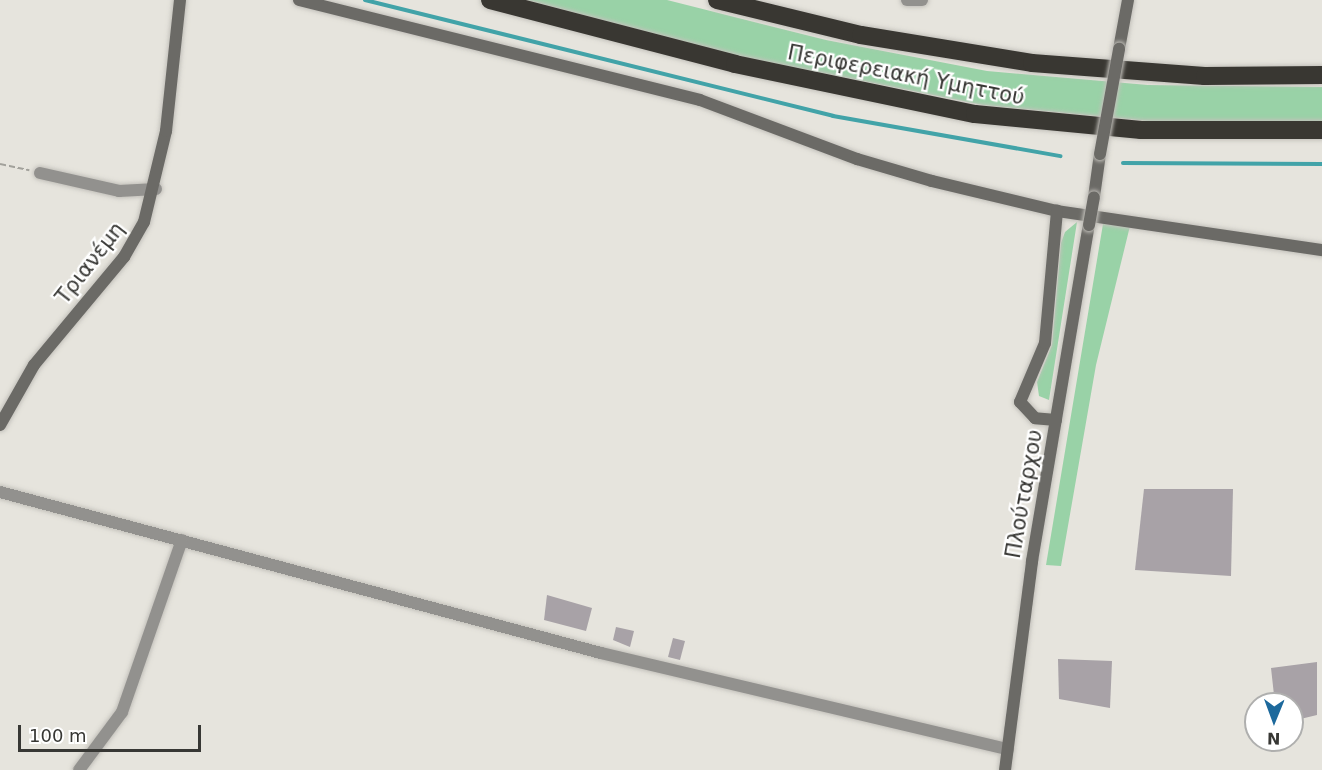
<!DOCTYPE html>
<html>
<head>
<meta charset="utf-8">
<style>
  body { margin:0 }
  #map { position:relative; width:1322px; height:770px; overflow:hidden; background:#e6e4dd; font-family:"DejaVu Sans",sans-serif }
  div>[style] { position:absolute }
  [style*='--x'] { left:calc(var(--x)*1px); top:calc(var(--y)*1px); width:calc(var(--w)*1px); rotate:calc(var(--a)*1deg) }
  .green>* { inset:0; background:#99d2a7 }
  .stream>* { height:4px; margin:-2px; padding:0 2px; transform-origin:2px; border-radius:2px; background:#42a3a8 }
  .building>* { inset:0; background:#a8a2a7 }
  .path>* { height:2px; margin-top:-1px; transform-origin:0; background:repeating-linear-gradient(90deg,#a2a19b 0 6px,transparent 0 9px) }
  .roads { filter:drop-shadow(0 0 2px #c3c1bb) drop-shadow(0 0 2px #c3c1bb) }
  .street>* { height:12px; margin:-6px; padding:0 6px; transform-origin:6px; border-radius:6px; background:#92918e }
  .secondary>* { height:12px; margin:-6px; padding:0 6px; transform-origin:6px; border-radius:6px; background:#6b6a66 }
  .highway>* { height:18px; margin:-9px; padding:0 9px; transform-origin:9px; border-radius:9px; background:#393732 }
  .bridges { filter:drop-shadow(0 0 2px #c3c1bb) drop-shadow(0 0 2px #c3c1bb) }
  .secondary-bridge>* { height:12px; margin:-6px; padding:0 6px; transform-origin:6px; border-radius:6px; background:#6b6a66 }
  span { translate:-50% -50%; white-space:nowrap; text-align:center; line-height:1.15; -webkit-text-stroke:4.5px #fff; paint-order:stroke }
  .street-label { font-size:21px; color:#373734 }
  .north { position:absolute; left:1244px; top:692px; width:60px; height:60px; box-sizing:border-box; background:#fff; border:2px solid #afafae; border-radius:50%; rotate:181deg; font-size:16px; font-weight:700; line-height:24px; text-align:center; color:#373734 }
  .north::after { content:''; display:block; margin:auto; width:21px; height:27px; background:#1d699c; clip-path:polygon(50% 0,100% 100%,50% 72%,0 100%) }
  .scale { position:absolute; left:18px; top:725px; width:183px; height:27px; box-sizing:border-box; border:3px solid #373734; border-top:0; padding-left:8px; font-size:18px; line-height:21px; white-space:nowrap; color:#373734; -webkit-text-stroke:4px #fff; paint-order:stroke }
</style>
</head>
<body>
<div id="map">
  <div class="green">
    <i style="clip-path:polygon(527px 0,667px 0,826px 40px,987px 71px,1148px 85px,1322px 87px,1322px 123px,1148px 121px,983px 105px,738px 56px)"></i>
    <i style="clip-path:polygon(1077px 222px,1049px 400px,1039px 396px,1037px 382px,1052px 345px,1061px 243px,1065px 232px)"></i>
    <i style="clip-path:polygon(1103px 224px,1130px 226px,1096px 365px,1061px 566px,1046px 565px)"></i>
  </div>
  <div class="stream">
    <i style="--x:365;--y:0;--w:482;--a:13.9"></i>
    <i style="--x:833;--y:116;--w:231;--a:10"></i>
    <i style="--x:1123;--y:163;--w:199;--a:0.3"></i>
  </div>
  <div class="building">
    <i style="clip-path:polygon(1144px 489px,1233px 489px,1231px 576px,1135px 570px)"></i>
    <i style="clip-path:polygon(547px 595px,592px 608px,586px 631px,544px 620px)"></i>
    <i style="clip-path:polygon(616px 627px,634px 631px,630px 647px,613px 640px)"></i>
    <i style="clip-path:polygon(673px 638px,685px 641px,680px 660px,668px 657px)"></i>
    <i style="clip-path:polygon(1058px 659px,1112px 661px,1110px 708px,1059px 699px)"></i>
    <i style="clip-path:polygon(1317px 662px,1317px 715px,1292px 721px,1292px 704px,1275px 704px,1271px 668px)"></i>
  </div>
  <div class="path">
    <i style="--x:0;--y:164;--w:30;--a:12"></i>
  </div>
  <div class="roads">
    <div class="street">
      <i style="--x:907;--y:0;--w:15;--a:0"></i>
      <i style="--x:40;--y:173;--w:81;--a:12.8"></i>
      <i style="--x:119;--y:191;--w:37;--a:-3"></i>
      <i style="--x:0;--y:492;--w:622;--a:15"></i>
      <i style="--x:601;--y:653;--w:418;--a:13.3"></i>
      <i style="--x:79;--y:770;--w:72;--a:-53.4"></i>
      <i style="--x:122;--y:712;--w:182;--a:-70.8"></i>
    </div>
    <div class="secondary">
      <i style="--x:299;--y:0;--w:413;--a:14"></i>
      <i style="--x:700;--y:100;--w:168;--a:20.6"></i>
      <i style="--x:857;--y:159;--w:78;--a:16.3"></i>
      <i style="--x:932;--y:181;--w:129;--a:13.5"></i>
      <i style="--x:1057;--y:211;--w:268;--a:8.4"></i>
      <i style="--x:1119;--y:49;--w:50;--a:-79.6"></i>
      <i style="--x:1094;--y:197;--w:43;--a:-82.1"></i>
      <i style="--x:1056;--y:420;--w:21;--a:-175"></i>
      <i style="--x:1035;--y:418;--w:22;--a:-133"></i>
      <i style="--x:1020;--y:402;--w:64;--a:-67"></i>
      <i style="--x:1045;--y:343;--w:133;--a:-84.8"></i>
      <i style="--x:0;--y:425;--w:69;--a:-60.5"></i>
      <i style="--x:34;--y:365;--w:141;--a:-50.2"></i>
      <i style="--x:124;--y:257;--w:40;--a:-60.3"></i>
      <i style="--x:144;--y:222;--w:94;--a:-76.4"></i>
      <i style="--x:166;--y:131;--w:132;--a:-83.9"></i>
      <i style="--x:1005;--y:770;--w:211;--a:-82.6"></i>
      <i style="--x:1032;--y:561;--w:341;--a:-80.4"></i>
    </div>
    <div class="highway">
      <i style="--x:490;--y:0;--w:253;--a:14.6"></i>
      <i style="--x:735;--y:64;--w:245;--a:11.8"></i>
      <i style="--x:975;--y:114;--w:167;--a:5.5"></i>
      <i style="--x:1141;--y:130;--w:181;--a:0"></i>
      <i style="--x:717;--y:0;--w:148;--a:13.7"></i>
      <i style="--x:861;--y:35;--w:173;--a:9.3"></i>
      <i style="--x:1032;--y:63;--w:173;--a:4.3"></i>
      <i style="--x:1205;--y:76;--w:117;--a:-0.5"></i>
    </div>
  </div>
  <div class="bridges">
    <div class="secondary-bridge">
      <i style="--x:1100;--y:154;--w:107;--a:-79.7"></i>
      <i style="--x:1089;--y:225;--w:28;--a:-80"></i>
    </div>
  </div>
  <div class="street-label">
    <span style="left:906px;top:75px;rotate:11deg">Περιφερειακή Υμηττού</span>
    <span style="left:90px;top:263px;rotate:-52deg">Τριανέμη</span>
    <span style="left:1024px;top:494px;rotate:-80deg">Πλούταρχου</span>
  </div>
  <div class="north">N</div>
  <div class="scale">100 m</div>
</div>
</body>
</html>
